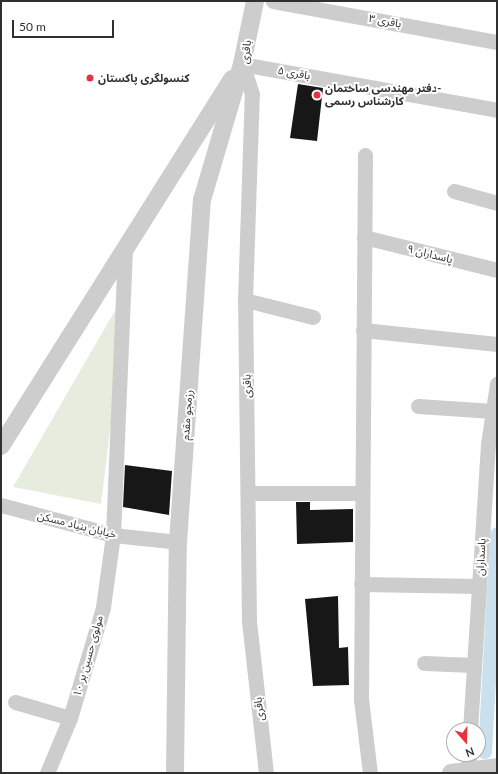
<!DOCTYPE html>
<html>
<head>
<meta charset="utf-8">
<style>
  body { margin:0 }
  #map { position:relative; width:498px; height:774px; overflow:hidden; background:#fff; font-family:Lato,"Noto Sans Arabic",sans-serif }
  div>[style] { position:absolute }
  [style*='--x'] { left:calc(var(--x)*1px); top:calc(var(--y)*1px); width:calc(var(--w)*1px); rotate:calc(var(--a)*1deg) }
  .green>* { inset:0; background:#e6edde }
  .canal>* { height:14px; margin:-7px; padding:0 7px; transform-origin:7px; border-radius:7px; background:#cae0ec }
  .building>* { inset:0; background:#171717 }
  .minor>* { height:15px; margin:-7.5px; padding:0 7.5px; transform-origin:7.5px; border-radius:7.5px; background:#cdcdcd }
  .tertiary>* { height:18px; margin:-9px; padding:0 9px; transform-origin:9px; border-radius:9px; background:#cdcdcd }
  .dots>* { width:11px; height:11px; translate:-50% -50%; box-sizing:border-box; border:2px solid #fff; border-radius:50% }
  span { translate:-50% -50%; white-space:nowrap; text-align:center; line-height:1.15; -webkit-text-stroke:4px #fff; paint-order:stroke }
  .street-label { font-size:11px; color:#303030 }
  .poi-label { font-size:11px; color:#303030; font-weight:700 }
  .left { translate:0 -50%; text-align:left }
  .frame { position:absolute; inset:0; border:2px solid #303030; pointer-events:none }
  .north { position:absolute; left:446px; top:722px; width:40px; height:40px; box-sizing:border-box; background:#fff; border:1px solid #acacac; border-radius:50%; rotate:160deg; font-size:11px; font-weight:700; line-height:16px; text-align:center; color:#303030 }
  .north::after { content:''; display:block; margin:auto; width:14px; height:18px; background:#e63344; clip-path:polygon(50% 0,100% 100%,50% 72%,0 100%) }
  .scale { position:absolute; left:12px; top:20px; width:102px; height:18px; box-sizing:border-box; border:2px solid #303030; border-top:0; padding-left:5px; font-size:12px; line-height:14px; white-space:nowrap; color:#303030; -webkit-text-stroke:3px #fff; paint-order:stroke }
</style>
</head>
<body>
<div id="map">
  <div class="green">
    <i style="clip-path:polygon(127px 293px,101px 504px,13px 487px,113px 314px)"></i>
  </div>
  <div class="canal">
    <i style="--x:485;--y:752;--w:218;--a:-86.8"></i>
  </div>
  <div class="building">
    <i style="clip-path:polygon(298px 84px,323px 88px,317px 141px,290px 138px)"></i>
    <i style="clip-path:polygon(125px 465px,172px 471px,169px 515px,123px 507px)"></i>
    <i style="clip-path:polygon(296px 502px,310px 502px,310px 510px,353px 509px,353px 542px,297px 544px)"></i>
    <i style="clip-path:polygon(338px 596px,339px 648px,348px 647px,349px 685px,313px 686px,305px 599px)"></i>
  </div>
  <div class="minor">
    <i style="--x:273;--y:1;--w:228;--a:10.4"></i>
    <i style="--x:365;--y:155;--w:544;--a:90.42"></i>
    <i style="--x:361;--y:699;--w:75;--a:83.1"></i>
    <i style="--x:454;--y:191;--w:45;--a:15.6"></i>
    <i style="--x:364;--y:237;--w:137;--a:13.9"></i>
    <i style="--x:245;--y:300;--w:70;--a:14"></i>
    <i style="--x:363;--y:330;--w:135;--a:6"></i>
    <i style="--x:418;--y:406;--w:75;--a:3.8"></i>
    <i style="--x:248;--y:493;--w:114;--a:0"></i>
    <i style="--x:1;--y:505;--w:116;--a:15"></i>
    <i style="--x:113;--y:535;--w:65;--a:6.1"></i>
    <i style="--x:361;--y:584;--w:118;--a:1"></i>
    <i style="--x:424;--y:663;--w:50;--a:2.3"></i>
    <i style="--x:15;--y:702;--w:57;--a:16.2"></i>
    <i style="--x:470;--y:730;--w:287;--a:-86.4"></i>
    <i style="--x:488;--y:444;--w:61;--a:-81.5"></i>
    <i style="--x:47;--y:773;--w:60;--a:-67.3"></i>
    <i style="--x:70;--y:718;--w:116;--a:-73.4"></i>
    <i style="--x:103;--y:607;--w:73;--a:-82.1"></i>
    <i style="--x:113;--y:535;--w:289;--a:-87.6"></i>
    <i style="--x:266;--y:773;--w:153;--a:-96.4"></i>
    <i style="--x:249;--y:621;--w:321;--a:-90.7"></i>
    <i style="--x:245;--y:300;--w:206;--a:-88.1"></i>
    <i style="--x:252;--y:94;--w:32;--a:-108"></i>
    <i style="--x:242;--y:64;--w:259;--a:10.2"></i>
    <i style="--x:468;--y:773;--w:19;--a:-87"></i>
  </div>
  <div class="tertiary">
    <i style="--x:1;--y:446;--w:434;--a:-57.8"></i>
    <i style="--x:175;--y:773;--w:231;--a:-89.3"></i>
    <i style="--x:178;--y:542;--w:343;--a:-86"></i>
    <i style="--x:202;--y:200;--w:142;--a:-73.6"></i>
    <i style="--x:242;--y:64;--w:64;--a:-78.3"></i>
    <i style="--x:451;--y:773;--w:46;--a:-7.4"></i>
  </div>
  <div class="dots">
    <i style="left:90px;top:78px;background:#e63344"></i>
    <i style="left:317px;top:95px;background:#e63344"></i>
  </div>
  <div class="street-label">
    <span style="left:385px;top:21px;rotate:10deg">باقری ۳</span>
    <span style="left:246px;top:52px;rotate:-83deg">باقری</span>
    <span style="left:294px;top:73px;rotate:10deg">باقری ۵</span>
    <span style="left:430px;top:254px;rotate:14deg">پاسداران ۹</span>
    <span style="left:247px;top:386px;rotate:-91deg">باقری</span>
    <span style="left:187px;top:415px;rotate:-86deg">رزمجو مقدم</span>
    <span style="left:77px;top:525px;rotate:14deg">خیابان بنیاد مسکن</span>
    <span style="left:481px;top:557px;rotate:-87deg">پاسداران</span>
    <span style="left:88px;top:656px;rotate:-74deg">مولوی حسین بر ۱۰</span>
    <span style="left:259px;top:709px;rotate:-96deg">باقری</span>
  </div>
  <div class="poi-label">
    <span class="left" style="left:98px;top:78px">کنسولگری پاکستان</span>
    <span class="left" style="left:325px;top:95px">دفتر مهندسی ساختمان-<br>کارشناس رسمی</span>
  </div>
  <div class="frame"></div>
  <div class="north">N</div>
  <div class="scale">50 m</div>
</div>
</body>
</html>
